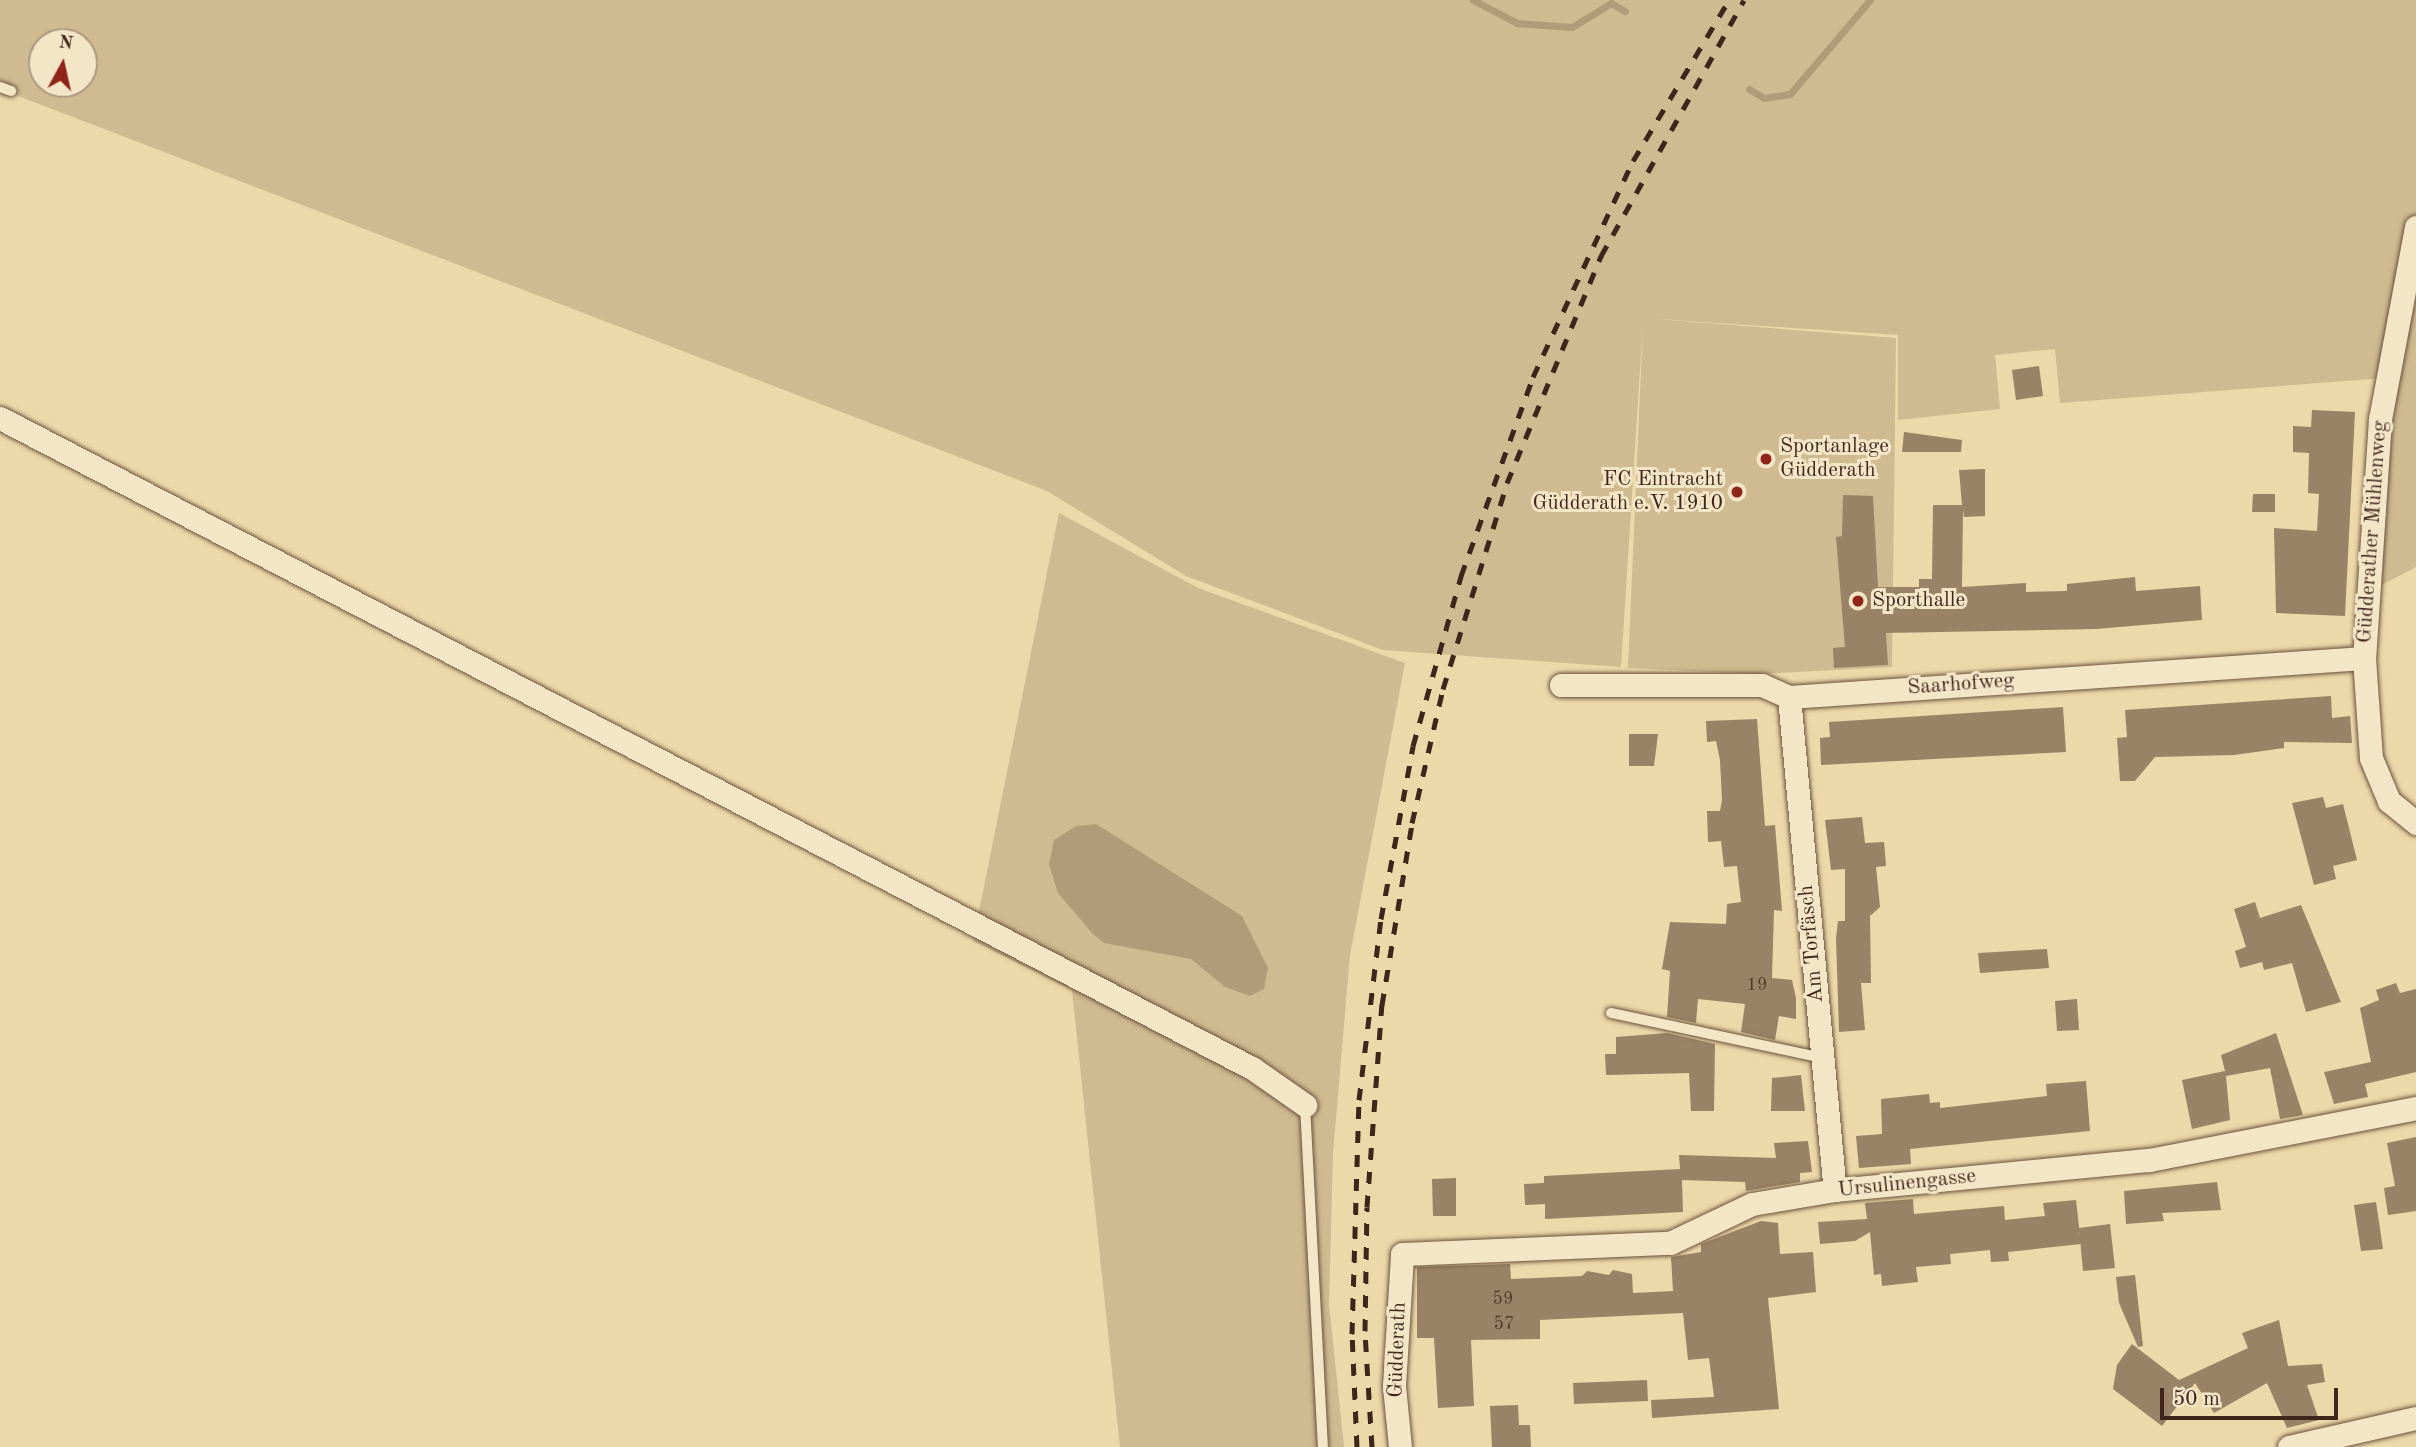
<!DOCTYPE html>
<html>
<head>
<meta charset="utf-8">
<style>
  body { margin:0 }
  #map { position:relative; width:2416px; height:1447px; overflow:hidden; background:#ecd8a9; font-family:"Old Standard TT",serif }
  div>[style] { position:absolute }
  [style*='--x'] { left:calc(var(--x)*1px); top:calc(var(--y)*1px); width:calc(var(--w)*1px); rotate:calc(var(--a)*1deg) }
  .green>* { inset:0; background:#cfba91 }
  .water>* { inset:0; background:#b29b79 }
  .stream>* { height:7px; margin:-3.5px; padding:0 3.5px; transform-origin:3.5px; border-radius:3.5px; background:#b29b79 }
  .building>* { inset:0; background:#998265 }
  .roads { filter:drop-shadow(0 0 2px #6b523e) drop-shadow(0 0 2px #6b523e) }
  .lane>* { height:10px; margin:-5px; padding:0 5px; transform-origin:5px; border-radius:5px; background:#f3e6c7 }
  .street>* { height:23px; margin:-11.5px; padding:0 11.5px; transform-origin:11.5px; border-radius:11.5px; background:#f3e6c7 }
  .rail>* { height:5px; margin-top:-2.5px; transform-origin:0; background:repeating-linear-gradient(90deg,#40251b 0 12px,transparent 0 24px) }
  .dots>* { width:19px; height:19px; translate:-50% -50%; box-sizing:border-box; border:4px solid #f3e6c7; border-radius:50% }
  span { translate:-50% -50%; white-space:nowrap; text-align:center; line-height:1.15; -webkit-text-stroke:6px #f3e6c7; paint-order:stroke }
  .number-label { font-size:18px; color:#563c2e }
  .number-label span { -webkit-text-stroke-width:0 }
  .poi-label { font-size:21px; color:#40251b }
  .left { translate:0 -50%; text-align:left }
  .right { translate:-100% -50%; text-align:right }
  .street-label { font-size:21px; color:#40251b }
  .north { position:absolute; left:28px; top:28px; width:70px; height:70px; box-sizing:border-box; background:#f3e6c7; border:2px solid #ab9982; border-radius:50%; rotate:8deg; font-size:19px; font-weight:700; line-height:28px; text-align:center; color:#40251b }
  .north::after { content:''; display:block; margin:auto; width:24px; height:32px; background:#8f2418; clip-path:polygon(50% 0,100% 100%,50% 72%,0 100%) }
  .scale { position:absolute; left:2160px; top:1388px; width:178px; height:32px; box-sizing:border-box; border:4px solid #40251b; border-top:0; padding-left:9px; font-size:21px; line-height:24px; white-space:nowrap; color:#40251b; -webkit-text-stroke:5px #f3e6c7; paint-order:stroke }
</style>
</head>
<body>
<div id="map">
  <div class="green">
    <i style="clip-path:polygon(evenodd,0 0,2416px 0,2416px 567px,2374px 589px,2398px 377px,2060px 403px,2055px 349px,1995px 355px,2000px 409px,1898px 420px,1898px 335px,1643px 318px,1896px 338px,1892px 667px,1760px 674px,1628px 668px,1643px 323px,1621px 667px,1383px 650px,1186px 576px,1047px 491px,0 89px,0 0,42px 42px,84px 42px,84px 84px,42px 84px,42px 42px)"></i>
    <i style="clip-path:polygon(1059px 513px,1198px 588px,1405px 663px,1350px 955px,1333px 1153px,1329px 1304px,1344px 1447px,1120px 1447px,1072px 990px,973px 941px)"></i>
  </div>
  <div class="water">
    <i style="clip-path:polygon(1096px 824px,1242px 916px,1268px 968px,1264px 989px,1250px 996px,1225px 987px,1191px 959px,1104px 943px,1092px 933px,1058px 893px,1049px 864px,1054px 840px,1076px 826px)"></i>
  </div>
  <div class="stream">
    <i style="--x:1473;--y:0;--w:50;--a:27.6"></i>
    <i style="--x:1517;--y:23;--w:55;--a:4.2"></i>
    <i style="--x:1572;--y:27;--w:46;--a:-31.6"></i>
    <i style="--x:1611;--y:3;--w:16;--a:30"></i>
    <i style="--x:1749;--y:89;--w:17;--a:31"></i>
    <i style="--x:1764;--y:98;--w:26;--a:-9"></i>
    <i style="--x:1790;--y:94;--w:123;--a:-49.6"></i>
  </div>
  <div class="building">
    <i style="clip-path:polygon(2039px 366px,2043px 396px,2016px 400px,2012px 370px)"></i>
    <i style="clip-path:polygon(2312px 410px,2355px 412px,2345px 616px,2276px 613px,2274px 528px,2317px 531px,2319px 494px,2308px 493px,2309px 453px,2293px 452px,2293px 426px,2311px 427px)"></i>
    <i style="clip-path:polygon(1904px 432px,1962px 440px,1961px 452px,1902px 452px)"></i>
    <i style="clip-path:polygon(1985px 469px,1985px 516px,1964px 517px,1963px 509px,1962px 587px,2026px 583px,2026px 592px,2067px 591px,2067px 584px,2135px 577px,2136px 591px,2200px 586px,2202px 620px,2096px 629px,1886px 633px,1888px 665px,1834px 668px,1833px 648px,1845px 647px,1836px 537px,1842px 536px,1843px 495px,1873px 496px,1878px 587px,1919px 587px,1919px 579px,1932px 579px,1933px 505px,1962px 505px,1959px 470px)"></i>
    <i style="clip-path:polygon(2253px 494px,2275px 494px,2275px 512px,2252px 512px)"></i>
    <i style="clip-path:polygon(2331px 696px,2332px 718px,2350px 716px,2352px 743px,2284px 742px,2284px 748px,2234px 755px,2155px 757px,2135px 781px,2120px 781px,2117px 738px,2127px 737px,2125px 710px)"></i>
    <i style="clip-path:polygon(2063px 707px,2066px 752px,1821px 765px,1820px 738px,1830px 737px,1829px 722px)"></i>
    <i style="clip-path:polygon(1757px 719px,1765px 826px,1775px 825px,1782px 911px,1774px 910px,1772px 978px,1792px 980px,1796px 998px,1796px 1019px,1779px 1016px,1775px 1040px,1741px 1032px,1745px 1004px,1698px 999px,1696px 1023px,1667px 1017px,1670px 971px,1662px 969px,1670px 922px,1726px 924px,1727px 904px,1741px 902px,1737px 866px,1724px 867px,1721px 841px,1708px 842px,1707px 811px,1720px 811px,1722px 800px,1720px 760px,1716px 741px,1707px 742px,1706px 721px)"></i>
    <i style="clip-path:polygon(1629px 734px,1658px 734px,1654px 766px,1629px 766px)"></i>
    <i style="clip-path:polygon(2323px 797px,2326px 808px,2343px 804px,2357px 860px,2333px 866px,2336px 879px,2314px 885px,2292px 803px)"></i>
    <i style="clip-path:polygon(1862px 817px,1865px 843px,1884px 842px,1886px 866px,1876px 867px,1880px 907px,1870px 916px,1871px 983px,1861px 983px,1865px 1030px,1839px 1032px,1836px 938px,1838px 921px,1845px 921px,1845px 869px,1831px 870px,1825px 820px)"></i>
    <i style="clip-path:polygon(2255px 902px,2260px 918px,2301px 905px,2341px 1002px,2306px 1012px,2292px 963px,2264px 970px,2262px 962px,2240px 968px,2235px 951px,2246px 947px,2234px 909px)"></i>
    <i style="clip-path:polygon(2047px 949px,2049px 968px,1980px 973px,1978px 953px)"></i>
    <i style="clip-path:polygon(2396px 983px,2400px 993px,2416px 989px,2416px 1072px,2365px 1084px,2368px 1097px,2334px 1104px,2324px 1072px,2371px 1062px,2360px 1008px,2379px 1000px,2376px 990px)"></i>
    <i style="clip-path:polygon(2077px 999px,2079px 1030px,2057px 1031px,2055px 1001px)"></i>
    <i style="clip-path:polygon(1667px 1033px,1715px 1044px,1714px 1111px,1691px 1111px,1689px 1073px,1606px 1075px,1605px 1054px,1616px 1054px,1616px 1037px)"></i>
    <i style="clip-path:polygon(2276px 1033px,2303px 1115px,2280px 1119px,2270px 1068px,2226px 1076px,2230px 1120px,2192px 1129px,2182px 1080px,2225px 1071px,2221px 1055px)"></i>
    <i style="clip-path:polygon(1801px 1075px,1805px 1111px,1771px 1111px,1772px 1078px)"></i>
    <i style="clip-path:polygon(2086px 1081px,2090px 1131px,1910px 1149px,1911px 1164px,1859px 1168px,1856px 1136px,1882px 1134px,1881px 1099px,1929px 1094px,1930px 1103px,1940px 1102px,1940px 1108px,2047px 1096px,2046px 1084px)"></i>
    <i style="clip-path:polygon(2416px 1137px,2416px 1211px,2388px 1215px,2384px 1188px,2395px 1186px,2387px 1143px)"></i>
    <i style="clip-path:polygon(1808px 1141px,1812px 1172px,1800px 1173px,1800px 1182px,1746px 1191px,1745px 1182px,1682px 1180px,1683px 1212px,1545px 1219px,1545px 1204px,1525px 1205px,1524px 1184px,1544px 1183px,1544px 1176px,1680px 1169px,1679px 1155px,1776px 1158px,1774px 1143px)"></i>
    <i style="clip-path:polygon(1456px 1178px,1456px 1216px,1433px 1216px,1432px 1179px)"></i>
    <i style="clip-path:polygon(2217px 1182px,2221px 1210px,2162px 1213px,2164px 1221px,2126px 1224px,2124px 1191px)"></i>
    <i style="clip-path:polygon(1913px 1199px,1914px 1214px,2004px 1206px,2005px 1220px,2045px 1216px,2043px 1203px,2076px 1200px,2081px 1244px,2008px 1252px,2009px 1261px,1991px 1262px,1990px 1250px,1950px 1254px,1951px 1264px,1916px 1267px,1918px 1282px,1882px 1286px,1881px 1274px,1874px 1275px,1870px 1232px,1855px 1241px,1820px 1244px,1818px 1222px,1867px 1219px,1865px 1203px)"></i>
    <i style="clip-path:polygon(2376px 1202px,2383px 1249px,2361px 1251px,2354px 1205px)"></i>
    <i style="clip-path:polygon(1761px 1221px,1778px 1223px,1780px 1254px,1813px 1252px,1816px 1292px,1768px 1298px,1779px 1409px,1652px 1418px,1651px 1400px,1714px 1397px,1709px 1358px,1688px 1360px,1683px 1313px,1540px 1320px,1540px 1339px,1471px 1340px,1474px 1406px,1438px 1408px,1434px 1338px,1417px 1338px,1417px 1267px,1510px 1264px,1511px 1279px,1582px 1276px,1587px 1271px,1609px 1275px,1613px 1270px,1632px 1274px,1633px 1293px,1673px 1291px,1671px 1257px,1701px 1252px,1701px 1244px)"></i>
    <i style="clip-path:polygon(2110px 1224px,2115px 1268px,2083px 1271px,2079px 1228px)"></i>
    <i style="clip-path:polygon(2135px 1275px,2143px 1346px,2138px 1347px,2119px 1303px,2116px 1277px)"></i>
    <i style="clip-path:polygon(2279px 1320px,2288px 1366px,2322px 1364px,2325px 1382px,2307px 1385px,2319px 1420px,2287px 1428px,2267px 1383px,2214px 1413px,2195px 1383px,2162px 1426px,2113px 1389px,2117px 1365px,2132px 1344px,2179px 1380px,2248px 1348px,2242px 1333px)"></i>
    <i style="clip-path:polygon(1647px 1380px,1648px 1401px,1574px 1404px,1573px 1383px)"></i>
    <i style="clip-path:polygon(1518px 1405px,1519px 1425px,1530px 1425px,1531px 1447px,1492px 1447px,1490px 1406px)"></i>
  </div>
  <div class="roads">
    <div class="lane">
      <i style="--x:0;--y:87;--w:12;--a:20"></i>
      <i style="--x:1611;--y:1013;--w:217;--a:12"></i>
      <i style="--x:1305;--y:1105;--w:342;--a:87"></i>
    </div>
    <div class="street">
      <i style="--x:2416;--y:227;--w:195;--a:100.6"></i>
      <i style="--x:2380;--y:419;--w:240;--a:93.8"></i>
      <i style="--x:2364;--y:658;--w:100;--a:86"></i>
      <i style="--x:2371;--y:758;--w:47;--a:67.3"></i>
      <i style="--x:2389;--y:801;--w:35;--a:39"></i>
      <i style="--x:0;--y:418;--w:1411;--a:27.44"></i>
      <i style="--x:1252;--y:1068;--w:65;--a:34.9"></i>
      <i style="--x:1561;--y:685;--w:201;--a:0"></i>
      <i style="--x:1762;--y:685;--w:30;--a:24"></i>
      <i style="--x:1789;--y:697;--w:576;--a:-3.88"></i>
      <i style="--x:1789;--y:697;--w:495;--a:84.7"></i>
      <i style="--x:1400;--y:1447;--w:61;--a:-95.6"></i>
      <i style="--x:1394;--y:1386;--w:132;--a:-86.5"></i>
      <i style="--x:1402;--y:1254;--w:268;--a:-2.4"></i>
      <i style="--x:1670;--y:1243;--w:91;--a:-25.4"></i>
      <i style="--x:1752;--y:1204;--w:84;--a:-9.6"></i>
      <i style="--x:1835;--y:1190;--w:315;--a:-5.5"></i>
      <i style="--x:2149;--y:1160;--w:272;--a:-11"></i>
      <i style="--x:2289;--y:1447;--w:130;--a:-12.9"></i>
    </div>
  </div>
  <div class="rail">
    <i style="--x:1357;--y:1447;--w:113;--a:-92.5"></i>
    <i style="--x:1352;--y:1334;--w:234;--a:-88.3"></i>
    <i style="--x:1359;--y:1100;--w:182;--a:-83.1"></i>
    <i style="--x:1381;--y:919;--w:176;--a:-79.5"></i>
    <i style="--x:1413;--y:746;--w:177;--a:-74.2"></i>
    <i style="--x:1461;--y:576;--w:212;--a:-70.1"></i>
    <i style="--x:1533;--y:377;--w:238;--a:-65.2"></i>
    <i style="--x:1633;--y:161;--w:187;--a:-59.2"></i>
    <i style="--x:1372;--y:1447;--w:116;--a:-93.5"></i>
    <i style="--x:1365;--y:1331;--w:124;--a:-89.1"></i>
    <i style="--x:1367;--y:1207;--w:203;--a:-85.8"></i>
    <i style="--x:1382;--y:1005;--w:184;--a:-80.6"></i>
    <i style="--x:1412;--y:823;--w:138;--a:-77"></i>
    <i style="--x:1443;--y:689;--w:216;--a:-72.7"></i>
    <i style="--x:1507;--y:483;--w:246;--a:-67.5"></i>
    <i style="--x:1601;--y:256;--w:293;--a:-60.8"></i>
  </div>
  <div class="dots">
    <i style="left:1766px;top:459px;background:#8f2418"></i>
    <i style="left:1737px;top:492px;background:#8f2418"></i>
    <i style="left:1858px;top:601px;background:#8f2418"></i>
  </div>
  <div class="number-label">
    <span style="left:1757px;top:985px">19</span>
    <span style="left:1503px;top:1299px">59</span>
    <span style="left:1504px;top:1324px">57</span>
  </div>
  <div class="poi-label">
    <span class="left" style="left:1780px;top:459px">Sportanlage<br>Güdderath</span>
    <span class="right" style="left:1723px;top:492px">FC Eintracht<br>Güdderath e.V. 1910</span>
    <span class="left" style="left:1872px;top:601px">Sporthalle</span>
  </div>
  <div class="street-label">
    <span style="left:2373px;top:532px;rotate:-86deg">Güdderather Mühlenweg</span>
    <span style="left:1961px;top:685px;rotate:-4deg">Saarhofweg</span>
    <span style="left:1812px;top:944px;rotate:-95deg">Am Torfäsch</span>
    <span style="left:1907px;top:1184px;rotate:-6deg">Ursulinengasse</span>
    <span style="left:1398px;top:1350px;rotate:-88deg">Güdderath</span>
  </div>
  <div class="north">N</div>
  <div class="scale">50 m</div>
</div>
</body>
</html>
